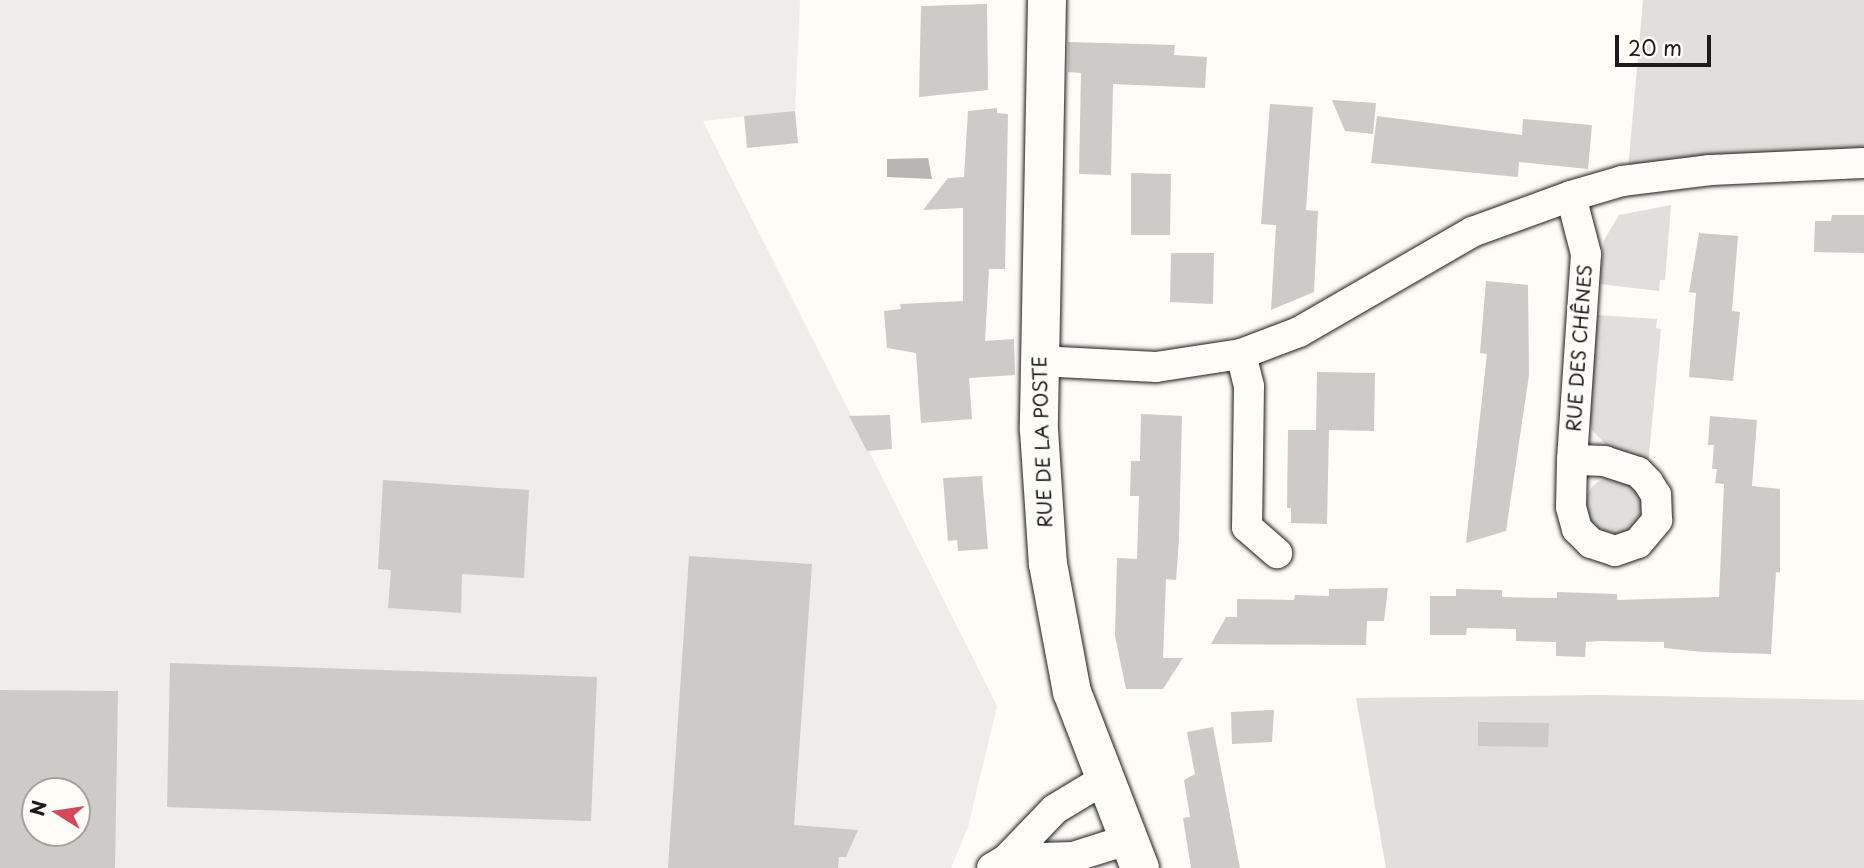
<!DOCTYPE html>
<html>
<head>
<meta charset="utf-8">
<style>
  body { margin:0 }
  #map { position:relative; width:1864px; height:868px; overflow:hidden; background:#fdfcf7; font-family:"Playpen Sans",sans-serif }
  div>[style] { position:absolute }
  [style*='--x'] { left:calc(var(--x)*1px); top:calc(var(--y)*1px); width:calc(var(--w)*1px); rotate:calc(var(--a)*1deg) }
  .built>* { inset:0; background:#eeede9 }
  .green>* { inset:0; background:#e0dfdb }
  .round { border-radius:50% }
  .water>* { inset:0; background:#b7b6b2 }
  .building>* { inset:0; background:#cccbc8 }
  .roads { filter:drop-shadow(0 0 2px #1c1c1c) drop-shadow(0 0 2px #1c1c1c) }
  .street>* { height:30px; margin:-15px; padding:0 15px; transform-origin:15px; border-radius:15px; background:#fdfcf7 }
  .secondary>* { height:38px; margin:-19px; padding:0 19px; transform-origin:19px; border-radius:19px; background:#fdfcf7 }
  span { translate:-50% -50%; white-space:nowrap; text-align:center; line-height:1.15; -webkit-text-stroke:5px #fdfcf7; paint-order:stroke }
  .street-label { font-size:19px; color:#1c1c1c }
  .north { position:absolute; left:21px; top:777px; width:70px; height:70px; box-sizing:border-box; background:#fdfcf7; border:2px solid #a3a29f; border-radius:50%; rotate:282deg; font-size:19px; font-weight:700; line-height:28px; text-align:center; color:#1c1c1c }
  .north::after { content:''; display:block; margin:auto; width:24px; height:32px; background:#d1495b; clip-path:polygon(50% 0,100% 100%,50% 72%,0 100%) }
  .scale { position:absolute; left:1615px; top:35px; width:96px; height:32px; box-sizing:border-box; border:4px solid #1c1c1c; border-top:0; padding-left:9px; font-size:21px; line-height:24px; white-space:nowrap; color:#1c1c1c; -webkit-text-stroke:5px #fdfcf7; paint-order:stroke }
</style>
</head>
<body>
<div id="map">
  <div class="built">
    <i style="clip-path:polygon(evenodd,0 0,800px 0,795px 111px,703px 121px,997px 706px,968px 827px,951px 868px,0 868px,0 0,35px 791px,77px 791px,77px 833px,35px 833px,35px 791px)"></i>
  </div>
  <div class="green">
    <i style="clip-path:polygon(1643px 0,1864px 0,1864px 153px,1628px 170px)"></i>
    <i style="clip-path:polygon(1671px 205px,1665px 280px,1660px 280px,1659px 291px,1600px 284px,1604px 240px,1619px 215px)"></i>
    <i style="clip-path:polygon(1597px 315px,1657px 319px,1656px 328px,1661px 329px,1648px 465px,1610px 449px,1592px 430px,1589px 417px)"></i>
    <i class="round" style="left:1585px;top:477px;width:58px;height:58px"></i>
    <i style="clip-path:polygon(1597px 695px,1864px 700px,1864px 868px,1386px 868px,1356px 698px)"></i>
  </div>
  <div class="water">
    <i style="clip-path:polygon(928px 158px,932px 179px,887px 177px,887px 159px)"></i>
  </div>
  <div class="building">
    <i style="clip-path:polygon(987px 4px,988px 90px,919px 97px,921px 6px)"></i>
    <i style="clip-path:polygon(1068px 42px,1175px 45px,1174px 55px,1207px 57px,1205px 88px,1113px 84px,1111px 175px,1079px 174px,1081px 73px,1068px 72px)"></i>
    <i style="clip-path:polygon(1332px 100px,1376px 103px,1373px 134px,1345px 131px)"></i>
    <i style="clip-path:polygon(1270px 104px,1313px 107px,1306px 210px,1318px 211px,1314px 292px,1271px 310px,1276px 225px,1261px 224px)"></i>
    <i style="clip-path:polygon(997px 108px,997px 113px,1008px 114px,1005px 269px,989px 269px,985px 341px,1014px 339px,1015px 375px,969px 378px,972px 419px,921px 423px,916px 353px,887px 348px,884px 311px,901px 309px,900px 304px,963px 301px,963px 208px,923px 210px,948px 178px,964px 177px,968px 111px)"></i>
    <i style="clip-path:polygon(795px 111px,798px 143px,747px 148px,744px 116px)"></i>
    <i style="clip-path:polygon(1377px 116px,1522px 135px,1523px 119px,1592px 125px,1588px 169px,1519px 162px,1518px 177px,1371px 163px)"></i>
    <i style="clip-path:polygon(1131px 173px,1171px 174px,1170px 235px,1131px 235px)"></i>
    <i style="clip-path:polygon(1832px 215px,1864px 215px,1864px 253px,1814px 252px,1815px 221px,1831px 221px)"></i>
    <i style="clip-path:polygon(1699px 233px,1738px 236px,1732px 311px,1740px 312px,1733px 381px,1689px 377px,1696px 293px,1689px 292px)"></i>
    <i style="clip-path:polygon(1171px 253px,1214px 253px,1213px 304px,1170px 302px)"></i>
    <i style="clip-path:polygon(1486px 281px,1528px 285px,1529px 375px,1506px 531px,1466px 543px,1487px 354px,1480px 353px)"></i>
    <i style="clip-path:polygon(1317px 372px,1375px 373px,1374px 431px,1329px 430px,1327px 524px,1291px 523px,1291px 508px,1287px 508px,1288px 430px,1316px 430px)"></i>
    <i style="clip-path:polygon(1141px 414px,1182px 416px,1179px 539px,1176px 580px,1166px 579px,1163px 658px,1183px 658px,1163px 689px,1126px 689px,1115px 636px,1117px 558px,1137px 559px,1139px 496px,1130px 496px,1131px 461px,1140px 461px)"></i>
    <i style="clip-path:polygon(890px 415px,892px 449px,867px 451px,849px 416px)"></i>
    <i style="clip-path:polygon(1710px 416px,1757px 420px,1752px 486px,1780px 489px,1780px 573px,1776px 572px,1771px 654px,1704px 652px,1664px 648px,1664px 642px,1600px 641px,1586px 642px,1585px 657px,1556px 656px,1556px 642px,1516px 641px,1516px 629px,1467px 628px,1466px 635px,1430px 635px,1430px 596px,1456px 596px,1456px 589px,1502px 590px,1502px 597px,1557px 598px,1557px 592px,1617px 594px,1617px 600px,1719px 597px,1724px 484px,1715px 483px,1717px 469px,1712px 469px,1714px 445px,1708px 445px)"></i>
    <i style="clip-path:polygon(982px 476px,988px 549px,958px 551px,957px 540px,948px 541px,943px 478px)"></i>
    <i style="clip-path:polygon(383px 480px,529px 490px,524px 578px,462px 574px,461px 613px,388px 608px,391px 570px,378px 569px)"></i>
    <i style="clip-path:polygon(689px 556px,812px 564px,794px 825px,858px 830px,846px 857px,839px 857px,838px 868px,668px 868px)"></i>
    <i style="clip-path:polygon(1388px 588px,1384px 621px,1367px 621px,1366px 645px,1211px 644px,1226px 617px,1237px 617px,1237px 599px,1294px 600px,1295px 595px,1329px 596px,1329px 589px)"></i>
    <i style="clip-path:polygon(170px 663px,597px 677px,591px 821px,167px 807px)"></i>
    <i style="clip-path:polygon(evenodd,0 690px,118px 691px,115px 868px,0 868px,0 690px,35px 791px,77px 791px,77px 833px,35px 833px,35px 791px)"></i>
    <i style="clip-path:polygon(1274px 710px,1272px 742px,1232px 744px,1231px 712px)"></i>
    <i style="clip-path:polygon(1478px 722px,1549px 723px,1548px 747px,1478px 746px)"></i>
    <i style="clip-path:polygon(1213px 727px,1240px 868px,1191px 868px,1183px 818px,1190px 817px,1184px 780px,1195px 774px,1187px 732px)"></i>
  </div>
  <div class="roads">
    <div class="street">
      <i style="--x:1571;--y:196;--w:60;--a:75.5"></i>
      <i style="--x:1586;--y:254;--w:206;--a:93.9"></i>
      <i style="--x:1572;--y:460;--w:47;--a:91.2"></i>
      <i style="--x:1571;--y:507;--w:23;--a:75"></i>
      <i style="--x:1577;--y:529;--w:20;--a:45"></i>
      <i style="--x:1591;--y:543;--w:25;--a:18"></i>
      <i style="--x:1615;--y:551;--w:24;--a:-19"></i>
      <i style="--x:1638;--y:543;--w:30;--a:-50"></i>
      <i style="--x:1657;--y:520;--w:25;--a:-92"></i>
      <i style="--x:1656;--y:495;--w:15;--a:-122"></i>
      <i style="--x:1648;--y:482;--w:14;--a:-135"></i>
      <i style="--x:1638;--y:472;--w:35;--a:-162"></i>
      <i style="--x:1605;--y:461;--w:33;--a:-178"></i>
      <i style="--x:1241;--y:354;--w:33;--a:76"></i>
      <i style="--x:1249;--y:386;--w:141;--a:90.8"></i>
      <i style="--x:1247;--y:527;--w:40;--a:41"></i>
      <i style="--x:1039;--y:361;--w:117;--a:2.9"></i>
      <i style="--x:1156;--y:367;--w:86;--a:-8.7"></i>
      <i style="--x:1241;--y:354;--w:62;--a:-20.8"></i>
      <i style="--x:1299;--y:332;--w:200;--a:-30"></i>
      <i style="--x:1472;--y:232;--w:105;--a:-20"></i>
      <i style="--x:1571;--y:196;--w:53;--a:-16.4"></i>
      <i style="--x:1622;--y:181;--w:89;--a:-7.1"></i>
      <i style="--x:1710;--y:170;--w:154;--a:-2.6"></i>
      <i style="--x:1007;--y:859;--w:66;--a:-1.7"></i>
      <i style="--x:1073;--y:857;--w:57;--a:-17.5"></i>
      <i style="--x:992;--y:868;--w:17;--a:-31"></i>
      <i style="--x:1007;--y:859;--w:69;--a:-46.2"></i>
      <i style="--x:1055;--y:809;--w:56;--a:-31.1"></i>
    </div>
    <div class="secondary">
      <i style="--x:1047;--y:0;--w:430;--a:91.1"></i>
      <i style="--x:1039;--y:430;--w:134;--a:86.2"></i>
      <i style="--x:1048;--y:564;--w:130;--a:79.4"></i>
      <i style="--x:1072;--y:692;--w:189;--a:68.9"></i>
    </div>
  </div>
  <div class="street-label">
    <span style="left:1579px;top:348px;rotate:-86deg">RUE DES CHÊNES</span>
    <span style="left:1042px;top:442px;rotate:-92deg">RUE DE LA POSTE</span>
  </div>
  <div class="north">N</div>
  <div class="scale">20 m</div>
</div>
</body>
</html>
